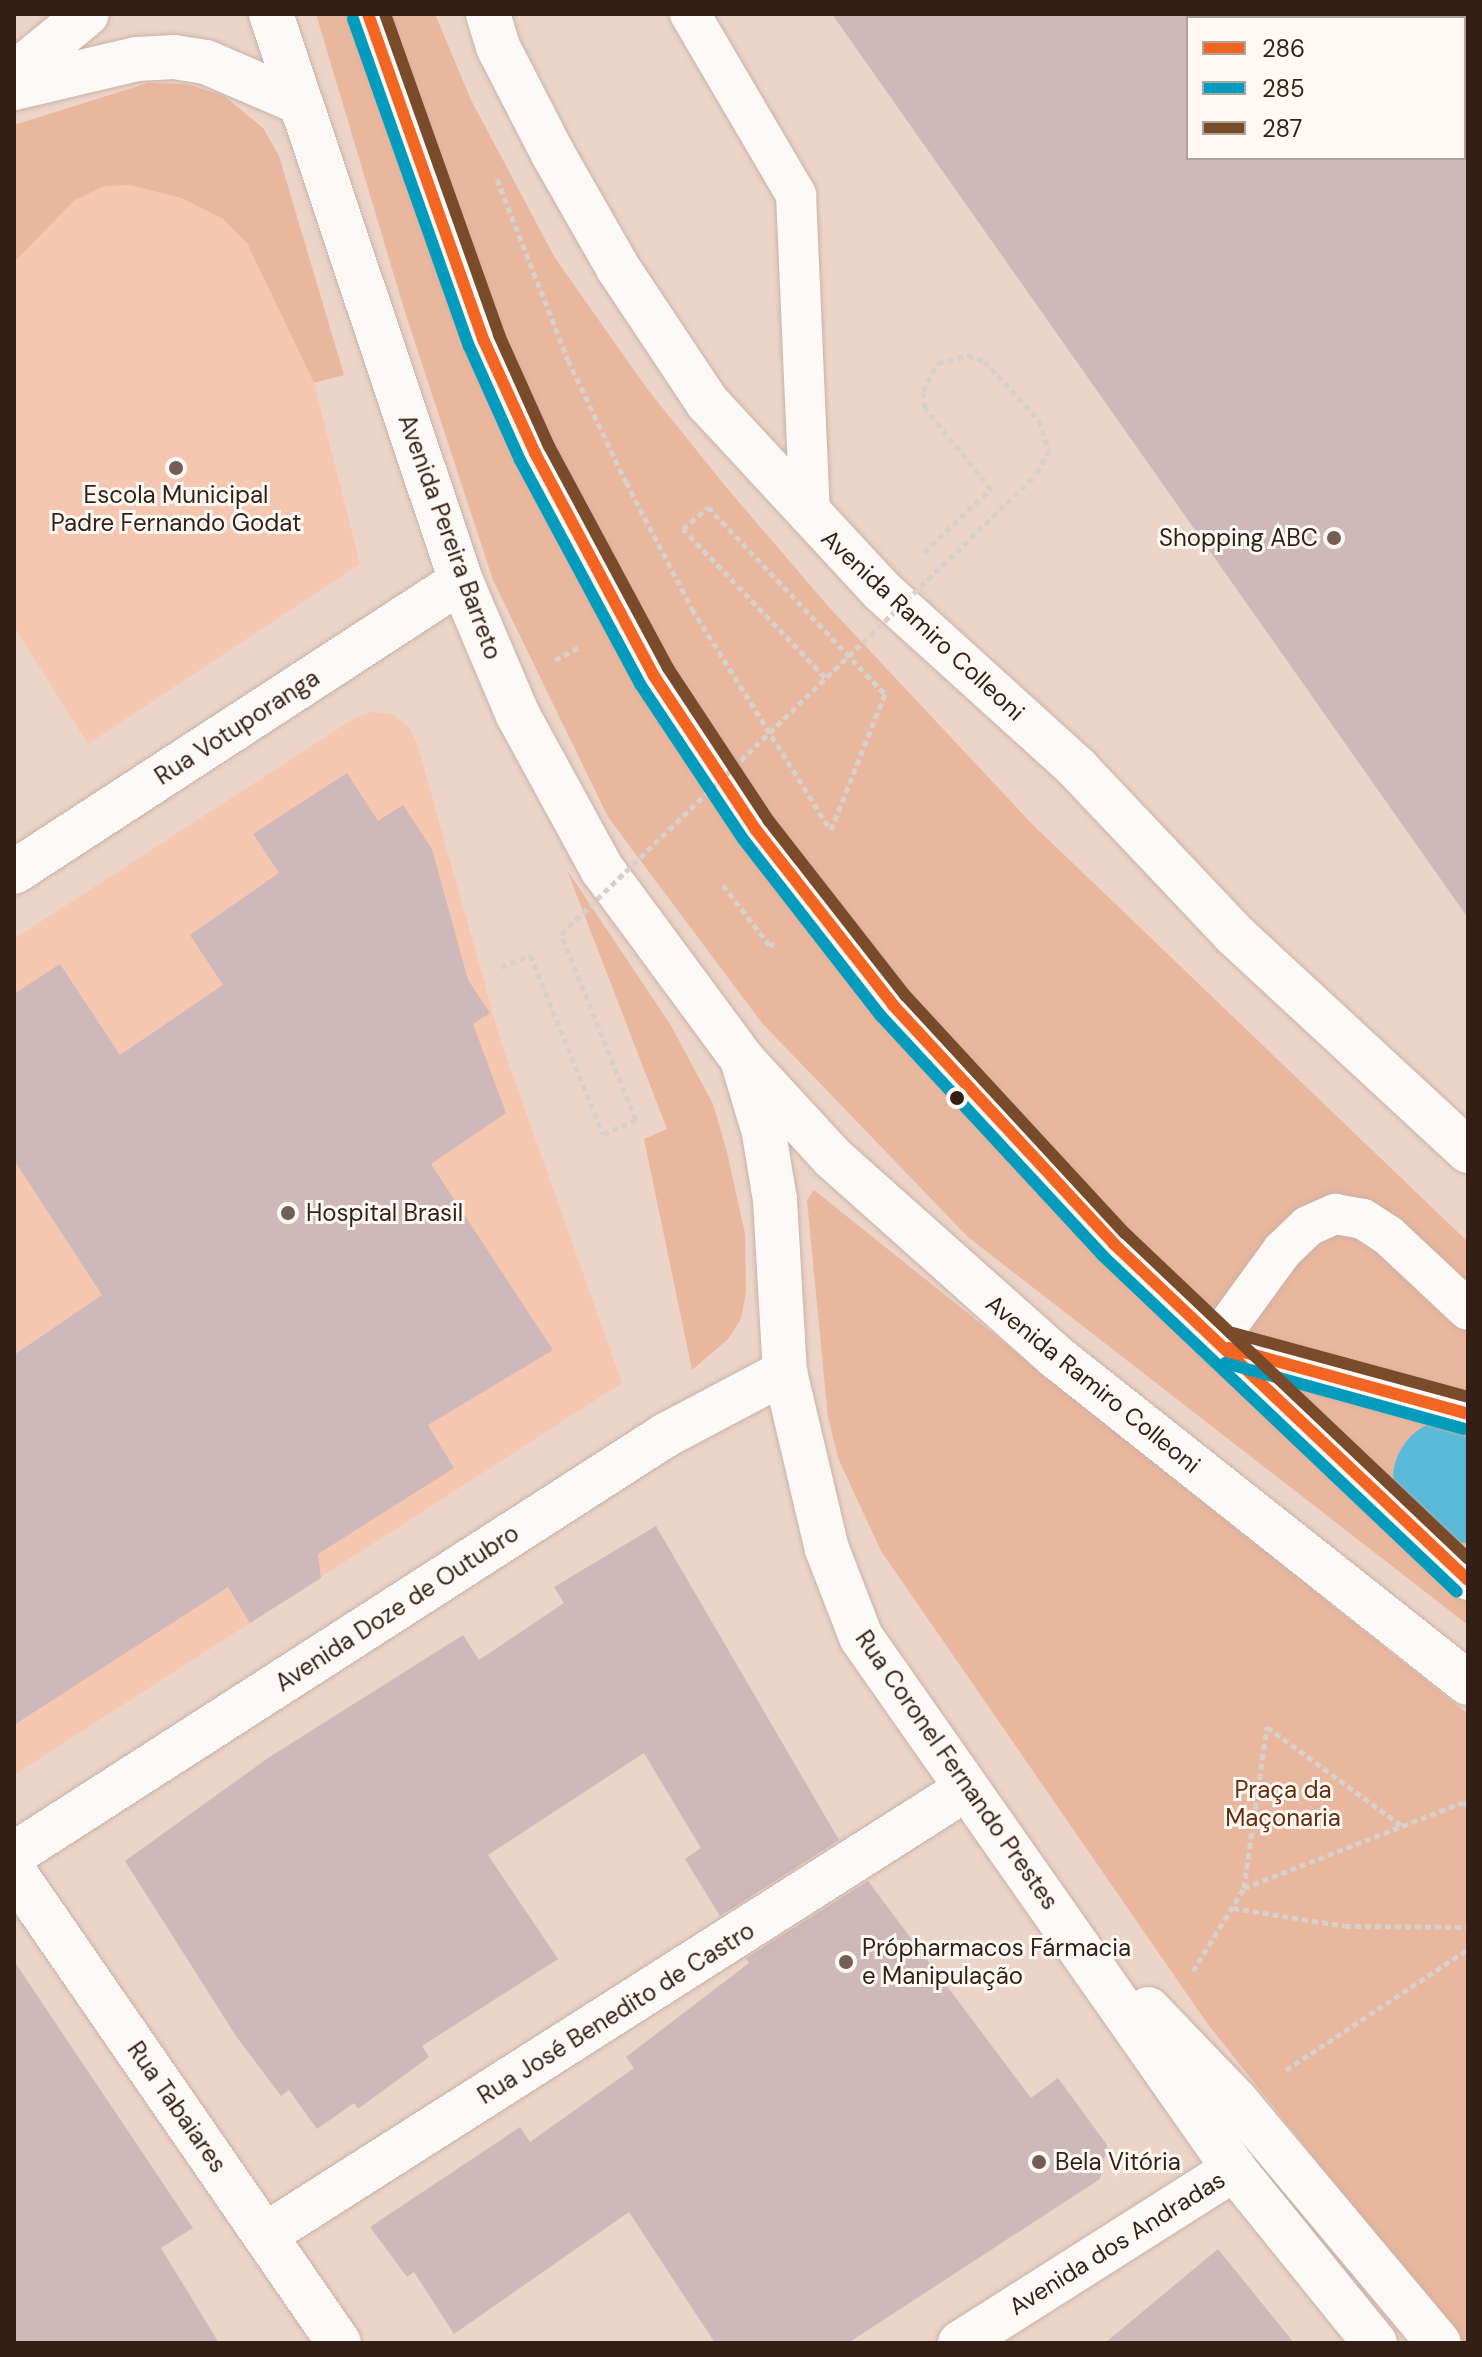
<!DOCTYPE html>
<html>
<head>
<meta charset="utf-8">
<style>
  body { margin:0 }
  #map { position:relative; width:1482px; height:2357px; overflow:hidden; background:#ecd4c8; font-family:"DM Sans",sans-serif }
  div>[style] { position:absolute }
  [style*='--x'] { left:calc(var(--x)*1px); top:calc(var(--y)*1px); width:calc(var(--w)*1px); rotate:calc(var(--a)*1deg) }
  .built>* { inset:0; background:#f5c7b1 }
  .green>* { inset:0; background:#e9b69e }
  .river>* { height:120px; margin:-60px; padding:0 60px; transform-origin:60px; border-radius:60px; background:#5ab9d6 }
  .building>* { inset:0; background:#ceb8b9 }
  .path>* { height:5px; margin-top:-2.5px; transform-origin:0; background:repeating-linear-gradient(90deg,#d7d0cb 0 6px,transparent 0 10px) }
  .roads { filter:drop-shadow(0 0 2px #c8b2a8) drop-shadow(0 0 2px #c8b2a8) }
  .lane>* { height:40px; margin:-20px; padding:0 20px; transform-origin:20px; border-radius:20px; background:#fcf9f7 }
  .street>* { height:44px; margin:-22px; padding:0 22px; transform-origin:22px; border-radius:22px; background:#fcf9f7 }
  .secondary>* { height:44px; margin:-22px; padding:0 22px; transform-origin:22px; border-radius:22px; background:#fcf9f7 }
  .primary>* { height:44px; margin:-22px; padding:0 22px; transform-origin:22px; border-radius:22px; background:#fcf9f7 }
  .path-bridge>* { height:5px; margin-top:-2.5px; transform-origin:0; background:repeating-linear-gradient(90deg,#d7d0cb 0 6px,transparent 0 10px) }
  .bus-1>* { height:12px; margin:-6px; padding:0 6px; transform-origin:6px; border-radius:6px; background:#f26522 }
  .bus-2>* { height:12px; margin:-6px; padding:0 6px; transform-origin:6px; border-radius:6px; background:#059bbc }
  .bus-3>* { height:12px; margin:-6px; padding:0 6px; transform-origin:6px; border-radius:6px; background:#7a4b2a }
  .dots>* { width:22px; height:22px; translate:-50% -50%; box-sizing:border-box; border:4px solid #fff9f6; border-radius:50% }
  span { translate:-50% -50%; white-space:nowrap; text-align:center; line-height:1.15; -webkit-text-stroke:6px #fff9f6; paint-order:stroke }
  .poi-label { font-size:24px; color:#331f15 }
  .right { translate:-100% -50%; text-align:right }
  .left { translate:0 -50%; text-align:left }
  .street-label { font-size:24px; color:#331f15 }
  .park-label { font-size:24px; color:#682d0a }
  .frame { position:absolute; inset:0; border:16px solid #331f15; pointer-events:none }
  .legend { position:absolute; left:1186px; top:16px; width:280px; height:144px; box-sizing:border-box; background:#fff9f6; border:2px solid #ada29c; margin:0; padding:10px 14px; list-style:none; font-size:24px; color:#331f15 }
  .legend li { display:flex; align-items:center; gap:16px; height:40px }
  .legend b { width:40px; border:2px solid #ada29c }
</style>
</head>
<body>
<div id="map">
  <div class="built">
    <i style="clip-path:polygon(104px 185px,130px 185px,181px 198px,223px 219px,247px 243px,314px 383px,360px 564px,88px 744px,14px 627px,14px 262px,75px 200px)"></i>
    <i style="clip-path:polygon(372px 712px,392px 714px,408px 726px,417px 743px,501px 1042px,622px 1383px,14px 1775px,14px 939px,356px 717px)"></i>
  </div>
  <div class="green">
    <i style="clip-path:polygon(316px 14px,435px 14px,471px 100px,555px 258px,648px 390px,726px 487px,827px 605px,1032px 824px,1468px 1242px,1468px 1625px,968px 1237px,762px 1023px,608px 817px,493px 580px,405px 312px)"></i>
    <i style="clip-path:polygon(148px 83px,187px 84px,224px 96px,263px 128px,279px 156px,344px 375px,314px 383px,247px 243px,223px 219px,181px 198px,130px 185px,104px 186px,75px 200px,14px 262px,14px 125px)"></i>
    <i style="clip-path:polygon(567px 870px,670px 1024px,713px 1104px,727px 1152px,745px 1234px,746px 1292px,741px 1319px,728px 1339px,692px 1370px,644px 1139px,667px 1129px)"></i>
    <i style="clip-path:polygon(814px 1190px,1468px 1714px,1468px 2343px,1458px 2340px,1207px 2023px,881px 1551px,838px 1458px,828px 1418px,807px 1200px)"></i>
  </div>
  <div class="river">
    <i style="--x:1453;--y:1479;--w:16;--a:15"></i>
  </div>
  <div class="building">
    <i style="clip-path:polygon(832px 14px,1188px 14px,1188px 158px,1468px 158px,1468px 918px)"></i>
    <i style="clip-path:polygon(347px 773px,378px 821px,403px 805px,432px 849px,468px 980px,490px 1013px,473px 1024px,506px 1113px,431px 1164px,553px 1350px,428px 1425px,454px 1468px,318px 1554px,321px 1578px,250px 1623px,228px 1587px,14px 1725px,14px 1355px,102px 1295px,14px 1160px,14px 994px,60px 964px,120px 1055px,223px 985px,190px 935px,279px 873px,253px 834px)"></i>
    <i style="clip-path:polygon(656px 1526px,839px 1840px,720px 1916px,685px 1859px,701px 1848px,644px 1753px,488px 1855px,558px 1959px,422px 2046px,429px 2057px,358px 2109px,354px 2103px,317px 2129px,289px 2090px,281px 2096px,236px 2036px,125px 1861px,268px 1758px,463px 1635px,479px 1660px,564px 1603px,554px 1587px)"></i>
    <i style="clip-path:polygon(868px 1881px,1031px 2098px,1058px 2078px,1107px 2145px,1100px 2179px,848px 2343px,715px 2343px,629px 2212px,454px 2334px,414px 2272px,407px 2277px,370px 2227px,520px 2127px,530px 2142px,634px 2068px,626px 2057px,749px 1963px,746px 1958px)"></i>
    <i style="clip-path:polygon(14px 1961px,193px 2228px,161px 2248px,219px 2343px,14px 2343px)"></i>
    <i style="clip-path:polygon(1218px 2249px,1294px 2343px,1105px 2343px)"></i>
  </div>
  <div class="path">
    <i style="--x:497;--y:179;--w:194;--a:68.6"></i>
    <i style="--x:568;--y:360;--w:135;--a:64.6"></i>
    <i style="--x:626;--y:482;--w:143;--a:62.5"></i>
    <i style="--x:692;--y:609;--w:257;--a:57.9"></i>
    <i style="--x:924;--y:552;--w:92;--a:-43.2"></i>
    <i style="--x:991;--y:489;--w:104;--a:-129.2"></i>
    <i style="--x:925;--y:408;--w:17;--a:-97"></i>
    <i style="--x:923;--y:391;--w:32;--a:-62"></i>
    <i style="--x:938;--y:363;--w:31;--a:-15"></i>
    <i style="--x:968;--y:355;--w:17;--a:21"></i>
    <i style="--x:984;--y:361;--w:81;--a:47"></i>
    <i style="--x:1039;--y:420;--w:32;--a:72"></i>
    <i style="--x:1049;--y:450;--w:30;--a:118"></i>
    <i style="--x:555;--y:660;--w:26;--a:-28"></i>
    <i style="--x:825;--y:677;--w:205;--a:-133.8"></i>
    <i style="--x:683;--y:529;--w:33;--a:-41"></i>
    <i style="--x:708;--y:507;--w:257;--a:46.6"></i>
    <i style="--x:885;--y:694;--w:146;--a:111.7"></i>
    <i style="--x:723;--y:885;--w:77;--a:52.4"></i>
    <i style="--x:770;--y:946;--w:5;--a:-37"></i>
    <i style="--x:501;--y:967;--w:31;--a:-22"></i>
    <i style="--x:530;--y:955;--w:193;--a:67.8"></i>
    <i style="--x:603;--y:1134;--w:36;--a:-23"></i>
    <i style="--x:636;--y:1120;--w:201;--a:-112"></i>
    <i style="--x:1244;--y:1888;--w:163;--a:-81.9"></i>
    <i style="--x:1267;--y:1727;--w:166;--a:36.2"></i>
    <i style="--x:1233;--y:1908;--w:113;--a:9.1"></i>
    <i style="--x:1345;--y:1926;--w:123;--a:0.5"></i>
    <i style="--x:1193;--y:1971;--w:97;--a:-58.4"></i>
    <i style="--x:1244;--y:1888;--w:235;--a:-21.4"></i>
    <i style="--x:1463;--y:1802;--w:6;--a:39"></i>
    <i style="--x:1286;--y:2070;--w:219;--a:-33.6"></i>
  </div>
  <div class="roads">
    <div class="lane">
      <i style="--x:368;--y:14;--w:347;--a:70.5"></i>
      <i style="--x:484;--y:341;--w:123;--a:65.5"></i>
      <i style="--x:535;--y:453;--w:253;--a:61.9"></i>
      <i style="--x:654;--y:676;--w:185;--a:56.5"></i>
      <i style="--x:756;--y:830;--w:222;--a:51.9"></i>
      <i style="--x:893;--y:1005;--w:326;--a:47.2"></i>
      <i style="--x:1114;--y:1244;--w:488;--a:43.5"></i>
      <i style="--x:690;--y:14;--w:210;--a:59.6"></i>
      <i style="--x:796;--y:195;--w:321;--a:87.5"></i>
      <i style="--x:1215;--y:1343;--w:114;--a:-53.9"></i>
      <i style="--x:1282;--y:1251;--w:36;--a:-44"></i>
      <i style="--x:1308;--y:1226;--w:30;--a:-24"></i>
      <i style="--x:1335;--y:1214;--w:28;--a:10"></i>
      <i style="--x:1363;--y:1219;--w:31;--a:33"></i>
      <i style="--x:1389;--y:1236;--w:108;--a:43.1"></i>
      <i style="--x:1222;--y:1346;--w:255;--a:15.5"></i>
    </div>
    <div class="street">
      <i style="--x:14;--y:872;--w:533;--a:-33.06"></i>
      <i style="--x:14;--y:1872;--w:572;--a:55.39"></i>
      <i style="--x:265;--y:2235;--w:831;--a:-32.47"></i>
      <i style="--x:960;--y:2343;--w:325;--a:-32.4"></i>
    </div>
    <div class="secondary">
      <i style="--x:742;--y:1059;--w:77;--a:73.4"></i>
      <i style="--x:764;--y:1133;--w:68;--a:80.7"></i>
      <i style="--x:775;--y:1200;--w:172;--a:86.7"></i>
      <i style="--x:785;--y:1372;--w:182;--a:76.7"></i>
      <i style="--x:827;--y:1549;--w:94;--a:68.9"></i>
      <i style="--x:861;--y:1637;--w:650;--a:54.96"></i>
      <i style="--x:1234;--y:2169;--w:224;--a:51"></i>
      <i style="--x:14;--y:1854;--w:775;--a:-32.73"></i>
      <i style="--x:666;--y:1435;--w:135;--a:-27.9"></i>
      <i style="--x:1148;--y:2009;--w:130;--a:46.2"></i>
      <i style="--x:1238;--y:2103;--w:313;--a:50.1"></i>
    </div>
    <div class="primary">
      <i style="--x:271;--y:14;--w:598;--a:71.47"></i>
      <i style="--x:461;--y:581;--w:146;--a:67"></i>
      <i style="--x:518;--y:715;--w:175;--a:61.4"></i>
      <i style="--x:602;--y:869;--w:236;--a:53.6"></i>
      <i style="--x:742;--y:1059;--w:134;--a:47.4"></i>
      <i style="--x:833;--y:1158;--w:297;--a:41.7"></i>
      <i style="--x:1055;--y:1356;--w:527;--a:38.37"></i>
      <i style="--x:488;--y:14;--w:34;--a:73"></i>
      <i style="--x:498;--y:47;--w:120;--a:62.8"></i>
      <i style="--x:553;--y:154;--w:131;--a:60.3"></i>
      <i style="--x:618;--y:268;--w:161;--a:56.4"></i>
      <i style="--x:707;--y:402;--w:258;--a:47.2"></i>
      <i style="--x:882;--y:591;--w:265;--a:42.2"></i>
      <i style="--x:1078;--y:769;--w:228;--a:46.6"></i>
      <i style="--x:1235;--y:935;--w:318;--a:42.8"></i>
      <i style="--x:14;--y:74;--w:94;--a:-39.4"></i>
      <i style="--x:14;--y:88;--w:126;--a:-13.3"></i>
      <i style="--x:137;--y:59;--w:37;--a:-3"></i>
      <i style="--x:174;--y:57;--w:32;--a:9"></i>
      <i style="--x:206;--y:62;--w:101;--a:23.3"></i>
    </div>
  </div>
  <div class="path-bridge">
    <i style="--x:561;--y:934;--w:659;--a:-44.02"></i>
  </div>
  <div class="bus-1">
    <i style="--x:368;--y:14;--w:347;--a:70.5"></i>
    <i style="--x:484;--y:341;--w:123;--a:65.5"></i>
    <i style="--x:535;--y:453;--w:253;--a:61.9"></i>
    <i style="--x:654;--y:676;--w:185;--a:56.5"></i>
    <i style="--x:756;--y:830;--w:222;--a:51.9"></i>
    <i style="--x:893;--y:1005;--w:326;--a:47.2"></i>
    <i style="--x:1114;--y:1244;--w:488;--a:43.5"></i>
    <i style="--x:1229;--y:1348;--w:248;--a:15.4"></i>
  </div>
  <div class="bus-2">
    <i style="--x:353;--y:19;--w:347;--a:70.5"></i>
    <i style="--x:469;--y:346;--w:125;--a:65.9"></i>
    <i style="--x:520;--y:460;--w:254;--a:61.8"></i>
    <i style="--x:640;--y:684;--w:186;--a:56.4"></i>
    <i style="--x:743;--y:839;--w:224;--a:52.1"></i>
    <i style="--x:881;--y:1016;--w:326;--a:47.2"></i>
    <i style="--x:1102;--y:1255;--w:489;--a:43.5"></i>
    <i style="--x:1225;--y:1363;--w:248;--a:15.4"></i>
  </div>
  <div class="bus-3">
    <i style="--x:385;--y:14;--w:341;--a:70.4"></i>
    <i style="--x:499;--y:335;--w:122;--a:65.8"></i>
    <i style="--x:549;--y:446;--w:252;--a:61.8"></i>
    <i style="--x:668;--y:668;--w:183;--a:56.6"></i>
    <i style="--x:769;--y:821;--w:221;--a:52"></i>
    <i style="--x:905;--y:995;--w:324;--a:47.3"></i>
    <i style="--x:1125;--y:1233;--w:473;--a:43.5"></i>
    <i style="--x:1233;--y:1333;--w:244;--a:15.2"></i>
  </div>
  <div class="dots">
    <i style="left:176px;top:468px;background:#745e54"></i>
    <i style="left:1334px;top:538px;background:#745e54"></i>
    <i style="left:957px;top:1098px;background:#331f15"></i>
    <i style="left:288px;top:1213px;background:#745e54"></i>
    <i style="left:846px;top:1962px;background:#745e54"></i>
    <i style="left:1039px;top:2162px;background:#745e54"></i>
  </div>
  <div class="poi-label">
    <span style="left:176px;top:509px">Escola Municipal<br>Padre Fernando Godat</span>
    <span class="right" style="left:1318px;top:538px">Shopping ABC</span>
    <span class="left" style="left:306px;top:1213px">Hospital Brasil</span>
    <span class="left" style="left:862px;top:1962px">Própharmacos Fármacia<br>e Manipulação</span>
    <span class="left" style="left:1055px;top:2162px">Bela Vitória</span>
  </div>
  <div class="street-label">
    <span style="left:450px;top:537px;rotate:70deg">Avenida Pereira Barreto</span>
    <span style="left:923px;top:625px;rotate:43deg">Avenida Ramiro Colleoni</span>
    <span style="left:237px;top:727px;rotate:-33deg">Rua Votuporanga</span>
    <span style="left:1093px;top:1384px;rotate:39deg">Avenida Ramiro Colleoni</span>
    <span style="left:397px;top:1608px;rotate:-33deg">Avenida Doze de Outubro</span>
    <span style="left:957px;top:1770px;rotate:55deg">Rua Coronel Fernando Prestes</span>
    <span style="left:616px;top:2013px;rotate:-32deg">Rua José Benedito de Castro</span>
    <span style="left:177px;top:2107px;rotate:55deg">Rua Tabaiares</span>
    <span style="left:1117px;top:2243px;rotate:-32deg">Avenida dos Andradas</span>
  </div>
  <div class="park-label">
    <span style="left:1283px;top:1804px">Praça da<br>Maçonaria</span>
  </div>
  <div class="frame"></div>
  <ul class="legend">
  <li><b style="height:10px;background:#f26522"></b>286</li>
  <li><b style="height:10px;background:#059bbc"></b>285</li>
  <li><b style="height:10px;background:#7a4b2a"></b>287</li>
  </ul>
</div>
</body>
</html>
